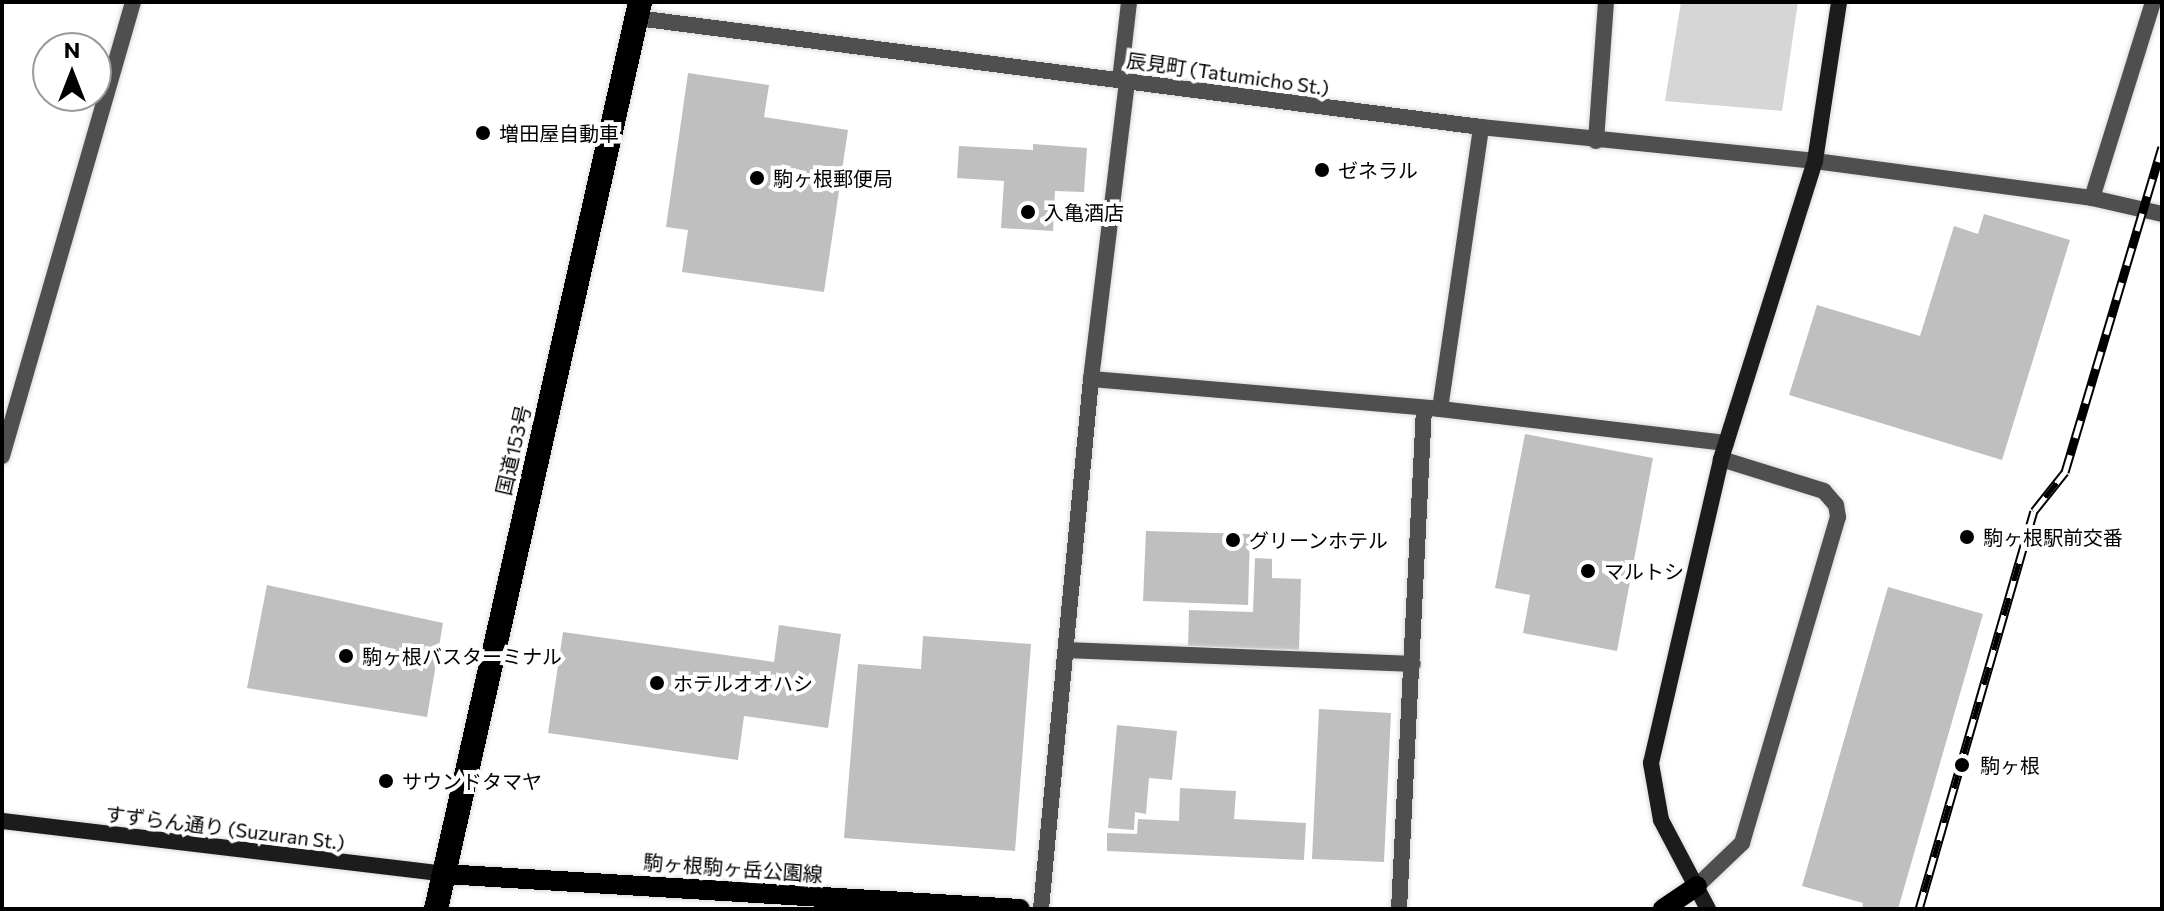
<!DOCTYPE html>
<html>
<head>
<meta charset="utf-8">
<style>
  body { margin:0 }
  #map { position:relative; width:2164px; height:911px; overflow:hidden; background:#fff; font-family:Commissioner,"Noto Sans JP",sans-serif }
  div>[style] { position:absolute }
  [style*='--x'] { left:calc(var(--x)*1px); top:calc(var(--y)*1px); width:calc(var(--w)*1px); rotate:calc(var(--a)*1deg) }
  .green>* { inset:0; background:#d6d6d6 }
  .building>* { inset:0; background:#bfbfbf }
  .roads { filter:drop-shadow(0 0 2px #dbdbdb) drop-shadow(0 0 2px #dbdbdb) }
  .street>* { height:16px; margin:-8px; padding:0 8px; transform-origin:8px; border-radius:8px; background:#4f4f4f }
  .secondary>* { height:16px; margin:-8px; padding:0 8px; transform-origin:8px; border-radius:8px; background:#1c1c1c }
  .primary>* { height:20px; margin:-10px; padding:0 10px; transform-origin:10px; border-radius:10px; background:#000 }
  .highway>* { height:24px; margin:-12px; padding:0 12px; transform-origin:12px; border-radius:12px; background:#000 }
  .rail>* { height:9px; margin-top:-4.5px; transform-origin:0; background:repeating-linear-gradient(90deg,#fff 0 18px,#000 0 36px); box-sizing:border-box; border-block:2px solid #000 }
  .dots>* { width:22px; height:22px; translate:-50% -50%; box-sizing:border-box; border:4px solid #fff; border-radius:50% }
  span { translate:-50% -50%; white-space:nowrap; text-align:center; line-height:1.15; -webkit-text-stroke:8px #fff; paint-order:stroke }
  .street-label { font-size:20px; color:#000 }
  .poi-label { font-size:20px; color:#000 }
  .left { translate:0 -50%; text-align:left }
  .frame { position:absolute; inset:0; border:4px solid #000; pointer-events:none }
  .north { position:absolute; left:32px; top:32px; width:80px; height:80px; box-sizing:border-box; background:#fff; border:2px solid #999; border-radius:50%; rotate:0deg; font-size:22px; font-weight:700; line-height:32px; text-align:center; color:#000 }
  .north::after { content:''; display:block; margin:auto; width:28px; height:36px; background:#000; clip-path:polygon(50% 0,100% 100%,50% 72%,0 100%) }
</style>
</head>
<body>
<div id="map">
  <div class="green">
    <i style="clip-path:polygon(1681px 2px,1798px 2px,1782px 111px,1665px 101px)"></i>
  </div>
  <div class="building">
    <i style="clip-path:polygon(688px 73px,769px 85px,764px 117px,848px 130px,824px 292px,682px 272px,688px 230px,666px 227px)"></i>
    <i style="clip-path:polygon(1033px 144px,1087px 148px,1084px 192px,1055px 191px,1053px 231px,1001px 228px,1004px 181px,957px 178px,959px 146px,1033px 150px)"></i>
    <i style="clip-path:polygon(1984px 214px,2070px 240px,2002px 460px,1789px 395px,1817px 305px,1920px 336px,1954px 226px,1978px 234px)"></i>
    <i style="clip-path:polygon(1525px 434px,1653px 458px,1617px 651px,1523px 633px,1530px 595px,1495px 588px)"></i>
    <i style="clip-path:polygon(1146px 531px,1250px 534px,1248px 605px,1143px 601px)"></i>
    <i style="clip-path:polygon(1255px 558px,1272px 559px,1272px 578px,1301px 579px,1299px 650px,1188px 646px,1189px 610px,1253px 612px)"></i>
    <i style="clip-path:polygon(267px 585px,443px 623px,427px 717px,247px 688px)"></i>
    <i style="clip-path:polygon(1888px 587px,1983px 614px,1898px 909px,1862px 909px,1863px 903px,1802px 886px)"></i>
    <i style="clip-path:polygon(779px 625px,841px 634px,828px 728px,744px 716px,738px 760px,548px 733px,563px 632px,774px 662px)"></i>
    <i style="clip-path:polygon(923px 636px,1031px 644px,1015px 851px,844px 838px,858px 664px,921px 669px)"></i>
    <i style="clip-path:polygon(1319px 709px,1391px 713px,1384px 862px,1312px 859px)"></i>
    <i style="clip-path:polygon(1117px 725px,1177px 731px,1172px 780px,1149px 778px,1146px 814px,1135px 812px,1134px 830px,1108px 828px)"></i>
    <i style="clip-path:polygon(1180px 788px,1236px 791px,1234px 819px,1306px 823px,1304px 860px,1107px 851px,1107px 833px,1137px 834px,1138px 819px,1179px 821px)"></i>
  </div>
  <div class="roads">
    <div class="street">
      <i style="--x:637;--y:18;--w:851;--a:7.36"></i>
      <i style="--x:1481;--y:127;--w:336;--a:5.8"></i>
      <i style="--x:1815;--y:161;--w:279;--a:7.6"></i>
      <i style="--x:2092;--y:198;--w:72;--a:12.9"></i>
      <i style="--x:1120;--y:80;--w:79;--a:-83.4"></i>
      <i style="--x:1596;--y:141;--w:139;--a:-85.9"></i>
      <i style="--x:2092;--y:198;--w:205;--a:-72.7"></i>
      <i style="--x:1091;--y:379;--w:350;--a:4.9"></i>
      <i style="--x:1440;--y:409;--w:288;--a:6.8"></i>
      <i style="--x:1440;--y:409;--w:285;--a:-81.7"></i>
      <i style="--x:2;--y:456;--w:473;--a:-73.9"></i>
      <i style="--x:1067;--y:650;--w:346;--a:2.3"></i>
      <i style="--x:1697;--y:886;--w:62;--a:-43.7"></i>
      <i style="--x:1742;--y:843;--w:340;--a:-73.6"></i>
      <i style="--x:1838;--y:517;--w:12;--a:-99"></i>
      <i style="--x:1836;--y:505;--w:18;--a:-131"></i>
      <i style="--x:1824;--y:491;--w:108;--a:-162.7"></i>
      <i style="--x:1041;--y:909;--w:532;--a:-84.61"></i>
      <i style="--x:1091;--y:379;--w:300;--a:-83.1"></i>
      <i style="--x:1399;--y:909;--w:502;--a:-87.14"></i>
    </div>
    <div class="secondary">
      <i style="--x:2;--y:821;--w:445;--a:6.8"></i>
      <i style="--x:1708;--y:909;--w:101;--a:-117.8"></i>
      <i style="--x:1661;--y:820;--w:58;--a:-100"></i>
      <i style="--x:1651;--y:763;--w:312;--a:-77"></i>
      <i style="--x:1721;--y:459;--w:312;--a:-72.5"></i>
      <i style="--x:1815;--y:161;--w:161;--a:-81.4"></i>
    </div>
    <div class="primary">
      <i style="--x:444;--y:874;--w:577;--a:3.48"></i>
      <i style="--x:1663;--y:909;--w:41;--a:-34.1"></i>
    </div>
    <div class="highway">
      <i style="--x:436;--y:909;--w:930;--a:-77.32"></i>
    </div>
  </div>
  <div class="rail">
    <i style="--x:1919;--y:909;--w:414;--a:-73.9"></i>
    <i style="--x:2034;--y:511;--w:50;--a:-51.5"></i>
    <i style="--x:2065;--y:472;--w:339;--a:-73.4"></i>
  </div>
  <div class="dots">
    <i style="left:483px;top:133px;background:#000"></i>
    <i style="left:1322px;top:170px;background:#000"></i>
    <i style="left:757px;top:178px;background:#000"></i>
    <i style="left:1028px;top:212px;background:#000"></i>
    <i style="left:1967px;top:537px;background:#000"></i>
    <i style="left:1233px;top:540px;background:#000"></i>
    <i style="left:1588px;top:571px;background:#000"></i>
    <i style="left:346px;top:656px;background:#000"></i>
    <i style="left:657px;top:683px;background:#000"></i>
    <i style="left:1962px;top:765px;background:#000"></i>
    <i style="left:386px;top:781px;background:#000"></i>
  </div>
  <div class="street-label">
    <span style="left:1228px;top:74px;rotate:8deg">辰見町 (Tatumicho St.)</span>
    <span style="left:513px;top:450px;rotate:-77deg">国道153号</span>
    <span style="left:225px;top:828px;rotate:7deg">すずらん通り (Suzuran St.)</span>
    <span style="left:733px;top:868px;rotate:4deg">駒ヶ根駒ヶ岳公園線</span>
  </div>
  <div class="poi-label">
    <span class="left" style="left:499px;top:133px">増田屋自動車</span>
    <span class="left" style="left:1338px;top:170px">ゼネラル</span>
    <span class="left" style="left:773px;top:178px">駒ヶ根郵便局</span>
    <span class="left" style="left:1044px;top:212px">入亀酒店</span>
    <span class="left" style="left:1983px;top:537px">駒ヶ根駅前交番</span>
    <span class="left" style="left:1249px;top:540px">グリーンホテル</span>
    <span class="left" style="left:1604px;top:571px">マルトシ</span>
    <span class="left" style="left:362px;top:656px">駒ヶ根バスターミナル</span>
    <span class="left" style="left:673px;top:683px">ホテルオオハシ</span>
    <span class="left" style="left:1980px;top:765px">駒ヶ根</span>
    <span class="left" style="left:402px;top:781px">サウンドタマヤ</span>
  </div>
  <div class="frame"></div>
  <div class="north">N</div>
</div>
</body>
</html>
